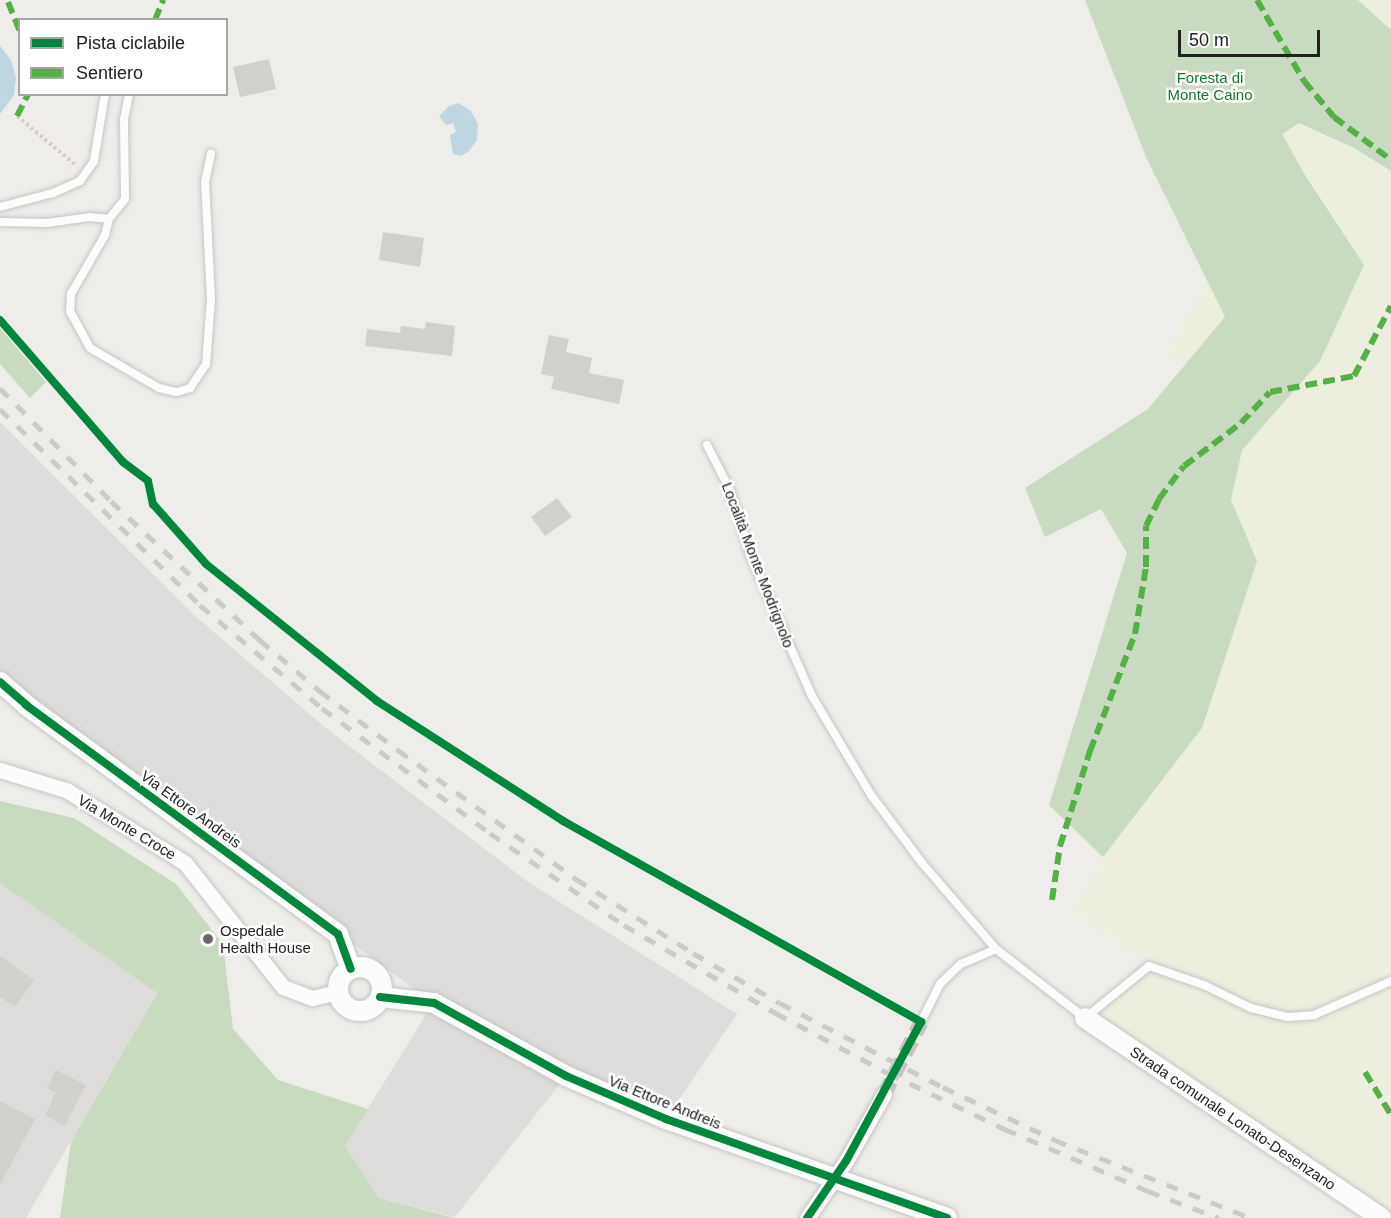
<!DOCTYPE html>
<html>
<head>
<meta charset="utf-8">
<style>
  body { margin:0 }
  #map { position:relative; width:1391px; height:1218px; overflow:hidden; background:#eeedea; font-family:Helvetica,sans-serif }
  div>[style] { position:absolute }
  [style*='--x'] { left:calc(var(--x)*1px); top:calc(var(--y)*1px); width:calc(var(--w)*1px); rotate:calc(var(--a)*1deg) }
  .residential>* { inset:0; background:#dedddb }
  .farmland>* { inset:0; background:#eceede }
  .forest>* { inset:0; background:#c8dbc1 }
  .water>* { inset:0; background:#bfd6e0 }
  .building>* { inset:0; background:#d1d0cd }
  .minor-tunnel>* { height:15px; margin-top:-7.5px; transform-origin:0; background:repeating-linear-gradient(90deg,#c5c4c2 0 15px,transparent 0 23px) }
  .path>* { height:4px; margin-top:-2px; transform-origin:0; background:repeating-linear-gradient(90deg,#d6ccca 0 3px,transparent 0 6px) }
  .roads { filter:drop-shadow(0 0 2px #c6c5c4) drop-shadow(0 0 2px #c6c5c4) }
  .service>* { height:8px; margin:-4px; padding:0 4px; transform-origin:4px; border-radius:4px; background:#fcfcfc }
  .minor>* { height:15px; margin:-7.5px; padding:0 7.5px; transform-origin:7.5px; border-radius:7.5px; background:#fcfcfc }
  .tertiary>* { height:20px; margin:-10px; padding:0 10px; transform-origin:10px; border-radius:10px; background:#fcfcfc }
  .tertiary>.ring { margin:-10px; padding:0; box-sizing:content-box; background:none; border:20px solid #fcfcfc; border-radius:50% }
  .rail>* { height:4.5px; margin-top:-2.25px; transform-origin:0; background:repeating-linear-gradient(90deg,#cbcbcb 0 12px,transparent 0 24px) }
  .quiet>* { height:6px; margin-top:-3px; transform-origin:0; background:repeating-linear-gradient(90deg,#55b145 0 12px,transparent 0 18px) }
  .cycleway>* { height:8px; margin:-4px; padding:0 4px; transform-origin:4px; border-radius:4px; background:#00873e }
  .dots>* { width:16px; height:16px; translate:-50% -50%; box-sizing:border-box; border:3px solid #fff; border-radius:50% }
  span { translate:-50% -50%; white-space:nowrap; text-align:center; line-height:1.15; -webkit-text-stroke:5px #fff; paint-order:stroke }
  .park-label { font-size:15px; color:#137a24 }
  .street-label { font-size:15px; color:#212121 }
  .poi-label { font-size:15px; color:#212121 }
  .left { translate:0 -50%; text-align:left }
  .legend { position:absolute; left:18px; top:18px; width:210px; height:78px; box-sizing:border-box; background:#fff; border:2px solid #a6a6a6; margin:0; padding:8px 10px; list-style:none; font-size:18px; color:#212121 }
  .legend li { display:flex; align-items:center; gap:12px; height:30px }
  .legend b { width:30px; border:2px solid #a6a6a6 }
  .scale { position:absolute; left:1178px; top:30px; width:142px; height:27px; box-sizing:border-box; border:3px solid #212121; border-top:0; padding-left:8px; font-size:18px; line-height:21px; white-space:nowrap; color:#212121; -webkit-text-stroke:4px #fff; paint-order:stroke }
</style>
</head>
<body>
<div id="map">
  <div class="residential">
    <i style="clip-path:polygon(0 422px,194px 615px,327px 729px,528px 882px,737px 1014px,666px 1119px,566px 1076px,455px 1217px,379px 1198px,345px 1146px,433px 1003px,0 682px)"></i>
    <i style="clip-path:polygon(0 883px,157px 992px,26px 1218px,0 1218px)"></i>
  </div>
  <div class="farmland">
    <i style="clip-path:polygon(1358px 0,1391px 0,1391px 28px)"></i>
    <i style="clip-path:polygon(1298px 123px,1391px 170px,1391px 1218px,1381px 1218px,1085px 1018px,1149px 966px,1150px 961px,1130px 951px,1073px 912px,1103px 857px,1202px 728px,1257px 561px,1231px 500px,1242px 450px,1364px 265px,1281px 134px)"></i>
    <i style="clip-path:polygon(1220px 261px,1266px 295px,1211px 379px,1166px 352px)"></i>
  </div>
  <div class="forest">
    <i style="clip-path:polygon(1085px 0,1358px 0,1391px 30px,1391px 171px,1354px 148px,1299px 123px,1282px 134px,1305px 175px,1364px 265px,1320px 361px,1242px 450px,1231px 500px,1257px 561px,1202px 728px,1103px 857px,1049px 805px,1127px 553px,1101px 509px,1045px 537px,1025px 488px,1148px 409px,1225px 317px,1146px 157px)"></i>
    <i style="clip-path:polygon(0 328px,46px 382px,30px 398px,0 364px)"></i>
    <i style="clip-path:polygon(0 801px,74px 818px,176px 884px,223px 944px,233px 1029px,278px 1080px,368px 1109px,345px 1146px,379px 1198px,455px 1218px,60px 1218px,71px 1141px,157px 993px,0 883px)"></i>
  </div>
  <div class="water">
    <i style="clip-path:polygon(0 46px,11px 60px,16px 78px,14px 95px,0 114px)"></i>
    <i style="clip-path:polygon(459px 103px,471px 111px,478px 124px,477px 140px,469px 151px,461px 156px,453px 154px,450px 135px,456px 132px,453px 123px,446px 125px,439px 116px,449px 106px)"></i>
  </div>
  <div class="building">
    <i style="clip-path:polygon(269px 59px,276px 89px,240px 97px,233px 67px)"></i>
    <i style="clip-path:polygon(383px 232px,424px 238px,420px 267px,379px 260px)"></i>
    <i style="clip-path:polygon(426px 322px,455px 326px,452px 356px,365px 346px,367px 329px,400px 333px,401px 326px,425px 329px)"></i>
    <i style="clip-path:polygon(549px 335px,569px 339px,566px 352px,592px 358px,589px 373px,624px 380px,619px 404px,551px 389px,554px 377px,541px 374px)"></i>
    <i style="clip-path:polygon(557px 498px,572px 517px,545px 536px,531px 517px)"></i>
    <i style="clip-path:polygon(0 956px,34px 980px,15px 1007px,0 997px)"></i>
    <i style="clip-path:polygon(56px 1070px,86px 1085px,65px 1126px,45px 1115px,56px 1093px,47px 1088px)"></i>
    <i style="clip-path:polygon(0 1101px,35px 1119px,0 1185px)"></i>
  </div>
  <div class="minor-tunnel">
    <i style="--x:884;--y:1094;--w:81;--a:-62.8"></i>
  </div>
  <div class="path">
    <i style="--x:17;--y:116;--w:78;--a:39.8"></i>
  </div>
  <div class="roads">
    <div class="service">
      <i style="--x:129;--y:94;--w:25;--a:101"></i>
      <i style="--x:124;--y:119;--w:80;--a:89.3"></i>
      <i style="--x:125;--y:199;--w:26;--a:129"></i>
      <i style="--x:109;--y:219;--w:16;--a:104"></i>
      <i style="--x:105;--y:235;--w:68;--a:120"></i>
      <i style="--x:71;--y:294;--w:17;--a:93"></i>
      <i style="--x:70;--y:311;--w:42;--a:61.6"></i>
      <i style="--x:90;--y:348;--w:80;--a:30.1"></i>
      <i style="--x:159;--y:388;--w:18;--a:13"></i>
      <i style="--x:177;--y:392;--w:14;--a:-17"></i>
      <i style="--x:190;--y:388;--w:29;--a:-56"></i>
      <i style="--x:206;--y:364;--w:65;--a:-85.6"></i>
      <i style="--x:211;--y:299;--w:117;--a:-92.9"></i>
      <i style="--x:205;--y:182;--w:29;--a:-78"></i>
      <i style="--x:0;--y:207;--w:55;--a:-14.8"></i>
      <i style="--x:53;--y:193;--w:30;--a:-24"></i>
      <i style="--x:80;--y:181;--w:24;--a:-55"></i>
      <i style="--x:94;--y:161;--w:68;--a:-80.7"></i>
      <i style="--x:0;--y:222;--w:47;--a:1.2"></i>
      <i style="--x:47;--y:223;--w:43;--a:-7.9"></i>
      <i style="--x:90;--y:217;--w:19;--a:6"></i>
      <i style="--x:707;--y:445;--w:51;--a:62.9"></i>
      <i style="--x:730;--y:490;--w:68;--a:72.9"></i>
      <i style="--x:750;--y:555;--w:154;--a:66.3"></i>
      <i style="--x:812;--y:696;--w:115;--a:59.2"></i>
      <i style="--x:871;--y:795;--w:85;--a:53.1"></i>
      <i style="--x:922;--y:863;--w:113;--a:49.3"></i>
      <i style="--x:921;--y:1022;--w:42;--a:-63.4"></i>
      <i style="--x:940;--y:984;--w:29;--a:-44"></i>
      <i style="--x:961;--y:964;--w:38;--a:-23"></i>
      <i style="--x:996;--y:949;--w:113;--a:37.8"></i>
      <i style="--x:1085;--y:1018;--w:82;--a:-39.1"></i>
      <i style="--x:1149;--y:966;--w:58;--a:19.1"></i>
      <i style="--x:1204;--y:985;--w:52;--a:26.1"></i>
      <i style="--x:1251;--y:1008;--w:38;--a:14"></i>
      <i style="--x:1288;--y:1017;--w:26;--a:-4"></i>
      <i style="--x:1314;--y:1015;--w:84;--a:-23.8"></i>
    </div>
    <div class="minor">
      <i style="--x:0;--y:770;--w:69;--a:16.9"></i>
      <i style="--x:66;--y:790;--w:140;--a:31.5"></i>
      <i style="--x:185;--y:863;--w:158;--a:51.7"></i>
      <i style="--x:283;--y:987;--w:31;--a:21"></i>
      <i style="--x:312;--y:998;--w:27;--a:-13"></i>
      <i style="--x:807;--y:1218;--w:69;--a:-55.6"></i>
      <i style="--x:846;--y:1161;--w:77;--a:-60.4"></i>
    </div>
    <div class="tertiary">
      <i style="--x:0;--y:682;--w:35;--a:41"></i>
      <i style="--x:26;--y:705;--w:387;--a:36.3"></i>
      <i style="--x:338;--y:934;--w:37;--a:70"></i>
      <i class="ring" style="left:338px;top:967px;width:24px;height:24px"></i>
      <i style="--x:380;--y:997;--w:54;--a:6.3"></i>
      <i style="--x:434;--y:1003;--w:151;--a:28.9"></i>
      <i style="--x:566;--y:1076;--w:109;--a:23.3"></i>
      <i style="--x:666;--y:1119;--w:298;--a:19.4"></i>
      <i style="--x:1085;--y:1018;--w:357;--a:34"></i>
    </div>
  </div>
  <div class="rail">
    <i style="--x:0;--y:388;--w:158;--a:45.5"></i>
    <i style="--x:111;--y:501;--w:204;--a:43"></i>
    <i style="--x:260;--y:640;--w:79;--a:40.4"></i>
    <i style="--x:320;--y:691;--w:98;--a:37.1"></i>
    <i style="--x:398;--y:750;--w:220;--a:35.9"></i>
    <i style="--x:576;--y:879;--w:138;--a:32.3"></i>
    <i style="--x:693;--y:953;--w:100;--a:29.9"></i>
    <i style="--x:780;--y:1003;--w:183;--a:27.3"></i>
    <i style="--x:943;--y:1087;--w:124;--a:25.3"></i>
    <i style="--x:1055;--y:1140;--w:211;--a:21.7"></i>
    <i style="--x:0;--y:409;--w:280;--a:44.4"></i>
    <i style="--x:200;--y:605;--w:160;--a:40.2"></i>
    <i style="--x:322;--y:708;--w:209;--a:36.7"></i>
    <i style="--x:490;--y:833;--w:163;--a:34.5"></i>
    <i style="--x:624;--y:925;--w:176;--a:30.1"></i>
    <i style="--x:776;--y:1013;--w:127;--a:28.2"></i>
    <i style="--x:888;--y:1073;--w:130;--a:25.6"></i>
    <i style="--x:1005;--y:1129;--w:156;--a:23.4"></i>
    <i style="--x:1148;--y:1191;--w:76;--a:20.8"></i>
  </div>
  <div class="quiet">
    <i style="--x:1257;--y:0;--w:94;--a:59.9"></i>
    <i style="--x:1304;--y:81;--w:47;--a:50.2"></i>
    <i style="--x:1334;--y:117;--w:71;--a:37"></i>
    <i style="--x:8;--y:2;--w:31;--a:68"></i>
    <i style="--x:155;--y:20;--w:22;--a:-68"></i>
    <i style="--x:17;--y:116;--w:25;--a:-63"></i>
    <i style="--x:1052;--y:900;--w:55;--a:-81.6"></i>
    <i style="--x:1060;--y:846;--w:100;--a:-72.5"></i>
    <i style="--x:1090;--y:751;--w:125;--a:-69"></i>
    <i style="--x:1135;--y:634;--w:68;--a:-80.7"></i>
    <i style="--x:1146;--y:567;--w:41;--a:-90"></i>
    <i style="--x:1146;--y:526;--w:30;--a:-64"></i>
    <i style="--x:1159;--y:499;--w:41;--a:-52.9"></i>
    <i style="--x:1184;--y:466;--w:71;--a:-37"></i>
    <i style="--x:1241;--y:423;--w:42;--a:-46.9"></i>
    <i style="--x:1270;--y:392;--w:86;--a:-10.8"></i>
    <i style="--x:1354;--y:376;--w:79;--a:-62.1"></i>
    <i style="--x:1365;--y:1072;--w:50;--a:58.8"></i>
  </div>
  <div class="cycleway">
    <i style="--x:0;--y:320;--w:188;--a:49.1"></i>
    <i style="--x:123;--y:462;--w:31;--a:37"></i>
    <i style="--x:148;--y:481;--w:24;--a:78"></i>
    <i style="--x:153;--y:504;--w:80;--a:48.5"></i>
    <i style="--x:206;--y:564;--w:219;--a:38.7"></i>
    <i style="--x:377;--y:701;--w:221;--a:32.8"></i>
    <i style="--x:563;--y:821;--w:411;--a:29.3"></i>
    <i style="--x:921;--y:1022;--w:158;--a:118.3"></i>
    <i style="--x:846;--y:1161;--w:69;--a:124.4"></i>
    <i style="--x:0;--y:682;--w:35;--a:41"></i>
    <i style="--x:26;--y:705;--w:387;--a:36.3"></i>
    <i style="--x:338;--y:934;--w:37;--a:70"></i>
    <i style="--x:380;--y:997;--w:54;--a:6.3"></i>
    <i style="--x:434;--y:1003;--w:151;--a:28.9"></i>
    <i style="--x:566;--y:1076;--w:109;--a:23.3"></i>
    <i style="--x:666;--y:1119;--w:298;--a:19.4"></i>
  </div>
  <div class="dots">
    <i style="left:208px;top:939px;background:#696867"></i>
  </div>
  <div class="park-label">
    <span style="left:1210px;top:86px">Foresta di<br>Monte Caino</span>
  </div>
  <div class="street-label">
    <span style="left:758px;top:565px;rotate:69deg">Località Monte Modrignolo</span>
    <span style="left:191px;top:809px;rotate:36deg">Via Ettore Andreis</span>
    <span style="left:127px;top:827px;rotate:31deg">Via Monte Croce</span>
    <span style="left:665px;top:1102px;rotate:22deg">Via Ettore Andreis</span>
    <span style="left:1233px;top:1118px;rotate:34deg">Strada comunale Lonato-Desenzano</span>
  </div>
  <div class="poi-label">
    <span class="left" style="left:220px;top:939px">Ospedale<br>Health House</span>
  </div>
  <ul class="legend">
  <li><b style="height:8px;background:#00873e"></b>Pista ciclabile</li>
  <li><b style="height:8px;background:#55b145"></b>Sentiero</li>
  </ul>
  <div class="scale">50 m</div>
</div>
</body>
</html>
